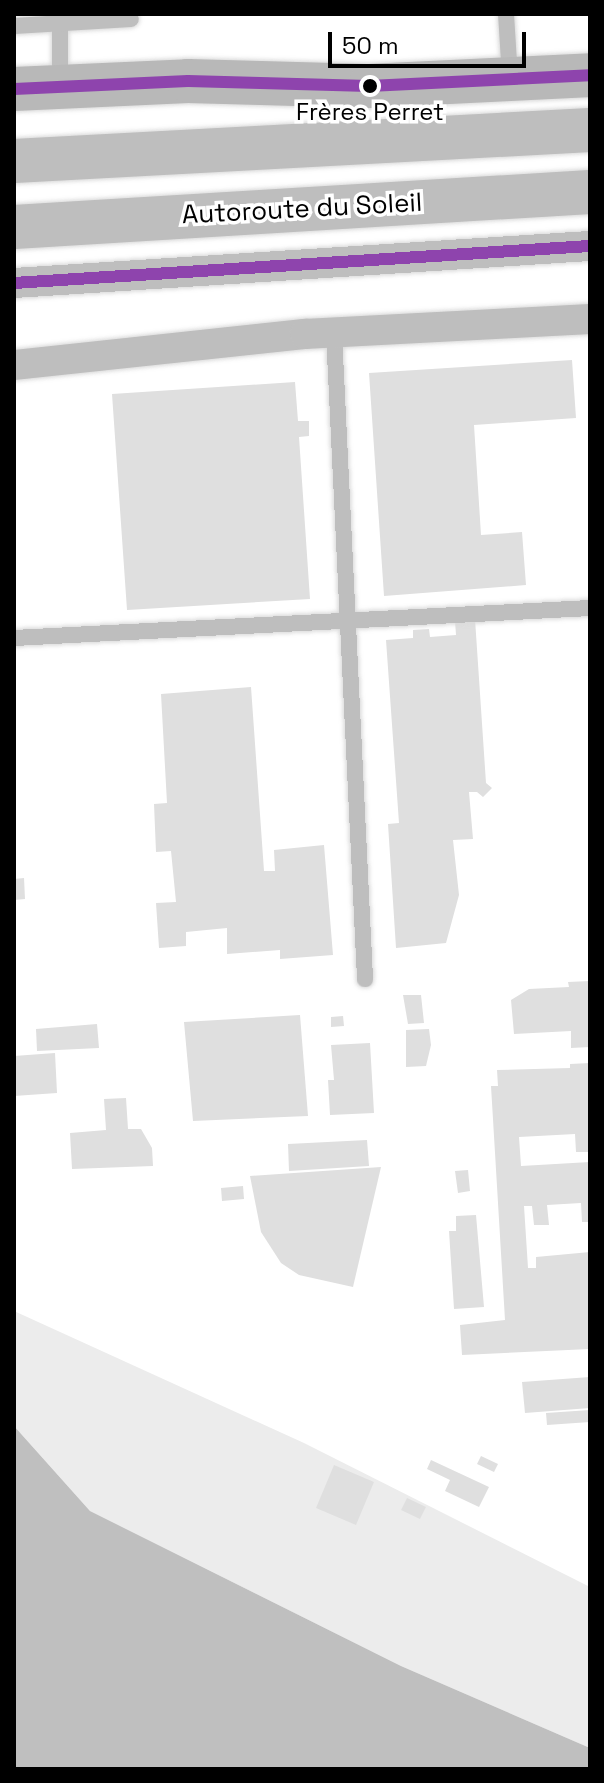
<!DOCTYPE html>
<html>
<head>
<meta charset="utf-8">
<style>
  body { margin:0 }
  #map { position:relative; width:604px; height:1783px; overflow:hidden; background:#fff; font-family:"Space Grotesk",sans-serif }
  div>[style] { position:absolute }
  [style*='--x'] { left:calc(var(--x)*1px); top:calc(var(--y)*1px); width:calc(var(--w)*1px); rotate:calc(var(--a)*1deg) }
  .green>* { inset:0; background:#ececec }
  .water>* { inset:0; background:#bfbfbf }
  .building>* { inset:0; background:#dfdfdf }
  .roads { filter:drop-shadow(0 0 2px #dbdbdb) drop-shadow(0 0 2px #dbdbdb) }
  .lane>* { height:16px; margin:-8px; padding:0 8px; transform-origin:8px; border-radius:8px; background:#bebebe }
  .street>* { height:30px; margin:-15px; padding:0 15px; transform-origin:15px; border-radius:15px; background:#bebebe }
  .secondary>* { height:44px; margin:-22px; padding:0 22px; transform-origin:22px; border-radius:22px; background:#b8b8b8 }
  .highway>* { height:44px; margin:-22px; padding:0 22px; transform-origin:22px; border-radius:22px; background:#bebebe }
  .bus-1>* { height:12px; margin:-6px; padding:0 6px; transform-origin:6px; border-radius:6px; background:#8e44ad }
  .dots>* { width:22px; height:22px; translate:-50% -50%; box-sizing:border-box; border:4px solid #fff; border-radius:50% }
  span { translate:-50% -50%; white-space:nowrap; text-align:center; line-height:1.15; -webkit-text-stroke:7px #fff; paint-order:stroke }
  .bus-label { font-size:24px; color:#000 }
  .street-label { font-size:26px; color:#000 }
  .frame { position:absolute; inset:0; border:16px solid #000; pointer-events:none }
  .scale { position:absolute; left:328px; top:32px; width:198px; height:36px; box-sizing:border-box; border:4px solid #000; border-top:0; padding-left:10px; font-size:24px; line-height:28px; white-space:nowrap; color:#000; -webkit-text-stroke:6px #fff; paint-order:stroke }
</style>
</head>
<body>
<div id="map">
  <div class="green">
    <i style="clip-path:polygon(14px 1311px,304px 1443px,590px 1587px,590px 1748px,401px 1666px,90px 1511px,14px 1426px)"></i>
  </div>
  <div class="water">
    <i style="clip-path:polygon(14px 1426px,90px 1511px,401px 1666px,590px 1748px,590px 1769px,14px 1769px)"></i>
  </div>
  <div class="building">
    <i style="clip-path:polygon(572px 360px,576px 418px,474px 425px,481px 535px,522px 532px,526px 585px,384px 596px,369px 373px)"></i>
    <i style="clip-path:polygon(295px 382px,298px 421px,309px 421px,309px 436px,299px 437px,310px 599px,127px 610px,112px 394px)"></i>
    <i style="clip-path:polygon(475px 619px,486px 783px,492px 788px,483px 797px,477px 792px,469px 792px,473px 839px,453px 840px,459px 895px,446px 943px,396px 948px,388px 824px,399px 823px,386px 640px,413px 638px,413px 630px,429px 629px,430px 637px,456px 635px,455px 621px)"></i>
    <i style="clip-path:polygon(251px 687px,264px 871px,275px 871px,274px 850px,324px 845px,333px 955px,280px 959px,280px 950px,227px 954px,227px 928px,186px 932px,186px 946px,159px 948px,156px 903px,176px 902px,171px 851px,156px 852px,154px 804px,167px 803px,161px 694px)"></i>
    <i style="clip-path:polygon(24px 878px,25px 899px,14px 900px,14px 879px)"></i>
    <i style="clip-path:polygon(590px 981px,590px 1047px,571px 1048px,571px 1031px,514px 1034px,511px 1000px,529px 989px,569px 987px,568px 982px)"></i>
    <i style="clip-path:polygon(403px 995px,421px 995px,424px 1023px,408px 1024px)"></i>
    <i style="clip-path:polygon(300px 1015px,308px 1116px,193px 1121px,184px 1022px)"></i>
    <i style="clip-path:polygon(343px 1016px,344px 1026px,331px 1027px,331px 1017px)"></i>
    <i style="clip-path:polygon(97px 1024px,99px 1048px,37px 1051px,36px 1029px)"></i>
    <i style="clip-path:polygon(429px 1029px,431px 1045px,426px 1066px,406px 1067px,406px 1030px)"></i>
    <i style="clip-path:polygon(370px 1043px,374px 1113px,330px 1115px,328px 1080px,334px 1080px,331px 1045px)"></i>
    <i style="clip-path:polygon(55px 1053px,57px 1093px,14px 1096px,14px 1056px)"></i>
    <i style="clip-path:polygon(590px 1063px,590px 1152px,576px 1152px,575px 1134px,519px 1137px,521px 1166px,590px 1162px,590px 1222px,582px 1222px,581px 1203px,547px 1205px,549px 1225px,534px 1225px,532px 1206px,524px 1206px,528px 1268px,536px 1268px,536px 1257px,590px 1252px,590px 1349px,462px 1355px,460px 1325px,505px 1320px,491px 1086px,498px 1086px,497px 1070px,570px 1068px,570px 1064px)"></i>
    <i style="clip-path:polygon(126px 1098px,128px 1129px,141px 1129px,152px 1148px,153px 1166px,72px 1169px,70px 1133px,106px 1130px,104px 1099px)"></i>
    <i style="clip-path:polygon(367px 1140px,369px 1166px,289px 1171px,288px 1144px)"></i>
    <i style="clip-path:polygon(381px 1167px,353px 1287px,299px 1275px,281px 1263px,261px 1232px,250px 1176px)"></i>
    <i style="clip-path:polygon(468px 1170px,470px 1191px,458px 1193px,455px 1171px)"></i>
    <i style="clip-path:polygon(243px 1186px,244px 1199px,222px 1201px,221px 1188px)"></i>
    <i style="clip-path:polygon(476px 1215px,484px 1307px,454px 1309px,449px 1231px,456px 1231px,456px 1216px)"></i>
    <i style="clip-path:polygon(590px 1377px,590px 1408px,525px 1413px,522px 1382px)"></i>
    <i style="clip-path:polygon(590px 1410px,590px 1422px,547px 1425px,546px 1413px)"></i>
    <i style="clip-path:polygon(481px 1456px,498px 1464px,494px 1472px,477px 1464px)"></i>
    <i style="clip-path:polygon(431px 1460px,489px 1487px,479px 1507px,445px 1491px,450px 1480px,427px 1469px)"></i>
    <i style="clip-path:polygon(334px 1465px,374px 1482px,356px 1525px,316px 1508px)"></i>
    <i style="clip-path:polygon(407px 1498px,426px 1507px,420px 1519px,401px 1510px)"></i>
  </div>
  <div class="roads">
    <div class="lane">
      <i style="--x:60;--y:14;--w:70;--a:90"></i>
      <i style="--x:506;--y:14;--w:64;--a:86.4"></i>
      <i style="--x:14;--y:26;--w:117;--a:-3.4"></i>
      <i style="--x:334;--y:333;--w:647;--a:87.25"></i>
      <i style="--x:14;--y:638;--w:577;--a:-2.98"></i>
    </div>
    <div class="street">
      <i style="--x:14;--y:283;--w:577;--a:-3.68"></i>
      <i style="--x:14;--y:365;--w:293;--a:-6.1"></i>
      <i style="--x:305;--y:334;--w:285;--a:-3"></i>
    </div>
    <div class="secondary">
      <i style="--x:14;--y:89;--w:174;--a:-2.6"></i>
      <i style="--x:188;--y:81;--w:181;--a:1.6"></i>
      <i style="--x:369;--y:86;--w:221;--a:-2.8"></i>
    </div>
    <div class="highway">
      <i style="--x:14;--y:161;--w:577;--a:-3.08"></i>
      <i style="--x:14;--y:227;--w:577;--a:-3.48"></i>
    </div>
  </div>
  <div class="bus-1">
    <i style="--x:14;--y:89;--w:174;--a:-2.6"></i>
    <i style="--x:188;--y:81;--w:181;--a:1.6"></i>
    <i style="--x:369;--y:86;--w:221;--a:-2.8"></i>
    <i style="--x:14;--y:283;--w:577;--a:-3.68"></i>
  </div>
  <div class="dots">
    <i style="left:370px;top:86px;background:#000"></i>
  </div>
  <div class="bus-label">
    <span style="left:370px;top:112px">Frères Perret</span>
  </div>
  <div class="street-label">
    <span style="left:302px;top:209px;rotate:-3deg">Autoroute du Soleil</span>
  </div>
  <div class="frame"></div>
  <div class="scale">50 m</div>
</div>
</body>
</html>
